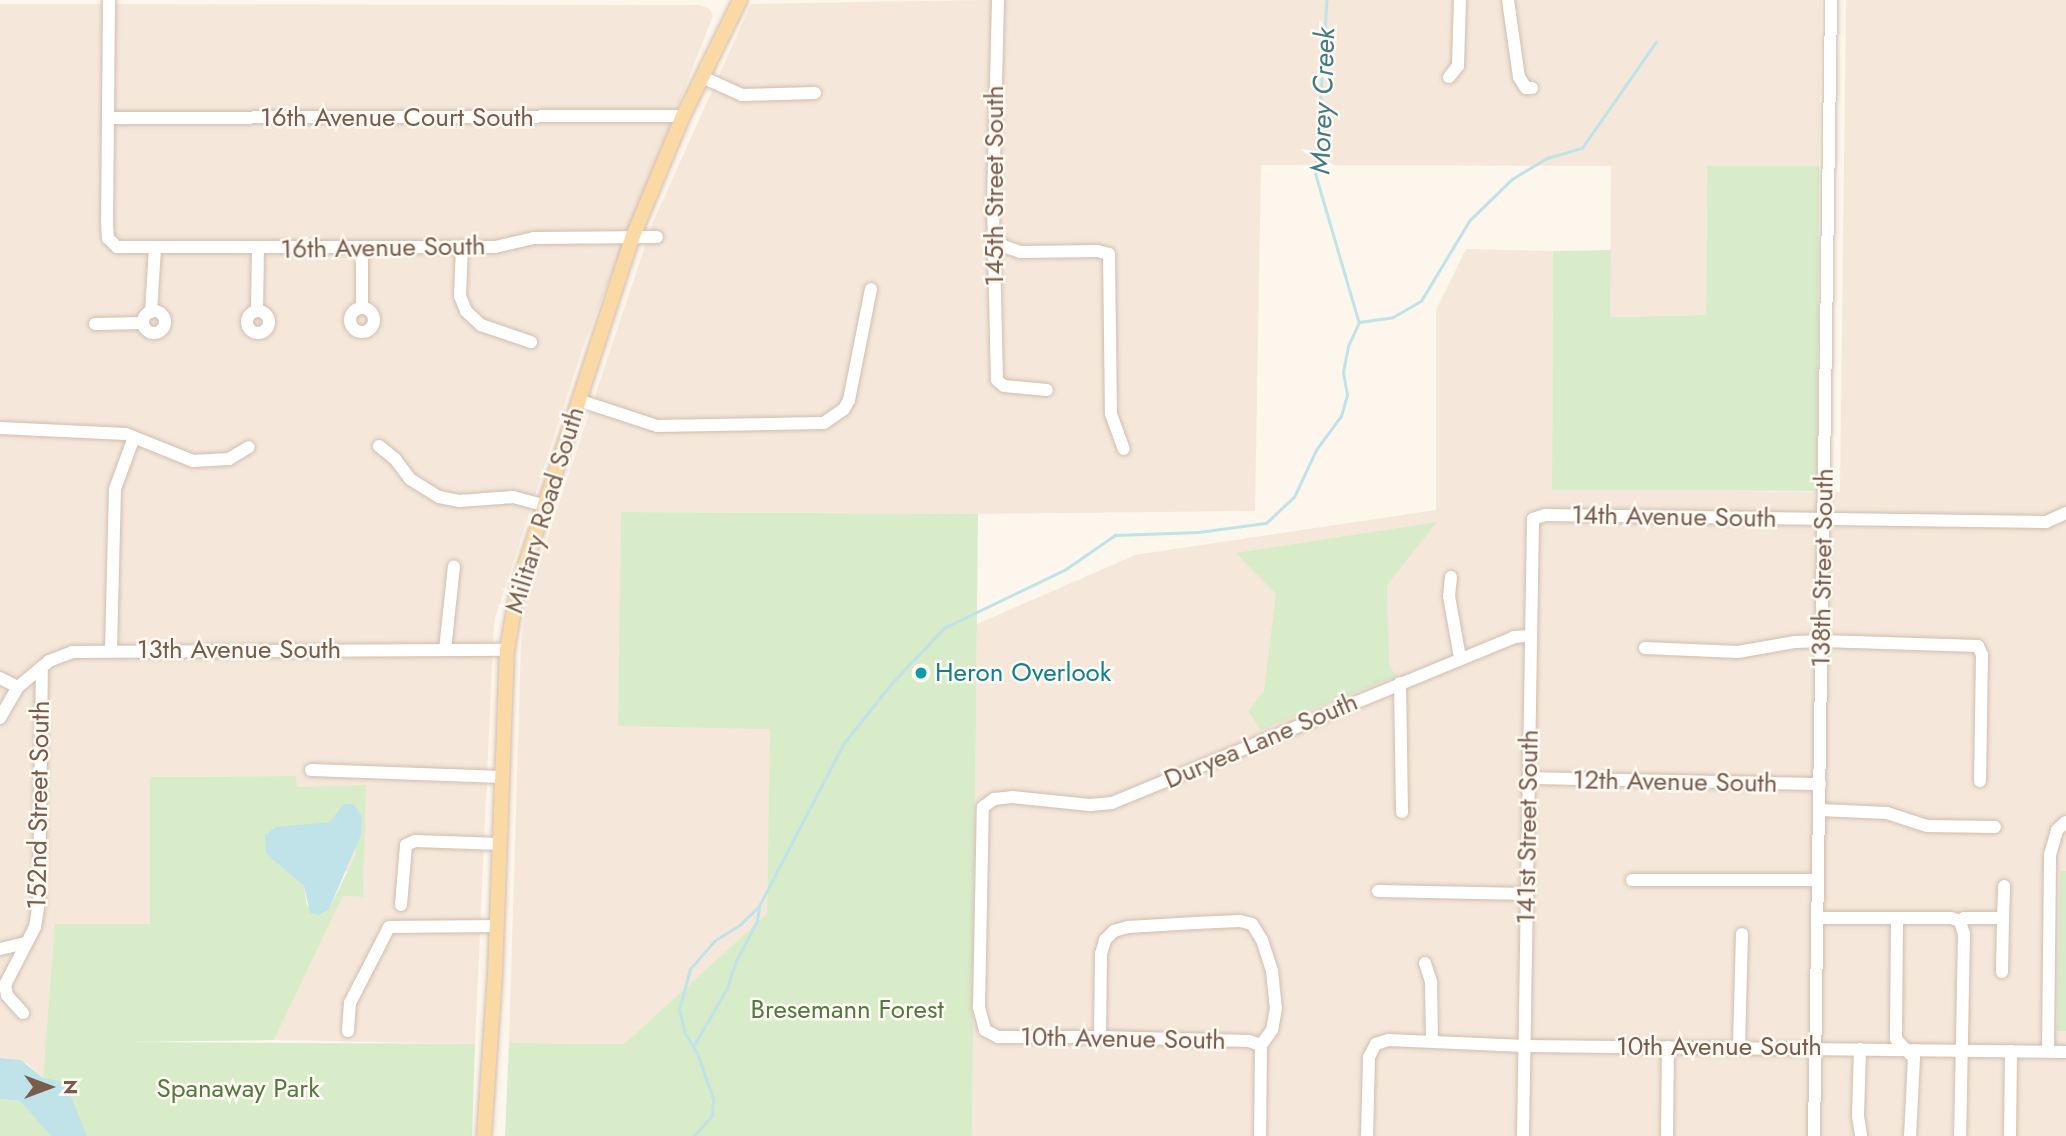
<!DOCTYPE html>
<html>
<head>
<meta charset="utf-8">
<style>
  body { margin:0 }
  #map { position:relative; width:2066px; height:1136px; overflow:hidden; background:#fdf6ec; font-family:Jost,sans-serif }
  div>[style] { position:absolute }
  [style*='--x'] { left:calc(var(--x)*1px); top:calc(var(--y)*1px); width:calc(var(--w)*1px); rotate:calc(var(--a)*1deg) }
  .residential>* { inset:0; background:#f5e8da }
  .green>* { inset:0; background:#d8ecc9 }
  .water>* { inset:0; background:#bfe3e8 }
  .stream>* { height:2.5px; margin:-1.25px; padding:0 1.25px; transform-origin:1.25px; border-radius:1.25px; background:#bfe3e8 }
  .roads { filter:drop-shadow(0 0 2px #d1beb0) drop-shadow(0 0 2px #d1beb0) }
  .minor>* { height:12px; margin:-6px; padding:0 6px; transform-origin:6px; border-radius:6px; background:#fff }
  .minor>.ring { margin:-6px; padding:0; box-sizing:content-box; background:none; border:12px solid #fff; border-radius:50% }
  .major>* { height:14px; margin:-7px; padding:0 7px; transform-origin:7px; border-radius:7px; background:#fbd9a5 }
  .dots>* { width:19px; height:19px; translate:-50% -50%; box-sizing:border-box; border:4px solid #fffaf3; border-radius:50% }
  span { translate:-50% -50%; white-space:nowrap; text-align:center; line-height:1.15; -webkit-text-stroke:5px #fffaf3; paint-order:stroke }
  .street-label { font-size:26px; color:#7a5c4d }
  .culture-label { font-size:26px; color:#0d838f }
  .left { translate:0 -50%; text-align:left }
  .park-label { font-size:26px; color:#537a41 }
  .water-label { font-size:28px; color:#437c86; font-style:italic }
  .north { position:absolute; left:14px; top:1052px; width:70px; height:70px; -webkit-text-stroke:5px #fffaf3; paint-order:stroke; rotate:90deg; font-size:19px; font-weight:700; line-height:28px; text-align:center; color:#7a5c4d }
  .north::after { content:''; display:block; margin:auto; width:24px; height:32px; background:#7a5c4d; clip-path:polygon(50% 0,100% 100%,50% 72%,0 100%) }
</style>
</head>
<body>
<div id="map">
  <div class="residential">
    <i style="clip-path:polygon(983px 0,1821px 0,1819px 166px,1707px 166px,1706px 315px,1610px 317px,1611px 166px,1261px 165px,1255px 511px,978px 514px,622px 512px,771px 729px,767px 915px,624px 1044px,509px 1043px,521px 643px,526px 602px,653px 222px,751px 4px)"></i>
    <i style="clip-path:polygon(1846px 0,2066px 0,2066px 1136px,972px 1136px,977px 624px,1135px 555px,1436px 510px,1436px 310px,1466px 249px,1553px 251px,1552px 489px,1840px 492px)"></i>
    <i style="clip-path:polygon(0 4px,699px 5px,710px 9px,713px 16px,582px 350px,494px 622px,475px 1044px,274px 1040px,343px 896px,362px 897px,296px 787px,295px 776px,151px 777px,150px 924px,47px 1042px,43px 1078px,27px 1063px,0 1058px)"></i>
  </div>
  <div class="green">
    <i style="clip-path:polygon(1707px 166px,1819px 166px,1817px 491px,1552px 490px,1553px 251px,1611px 250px,1610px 317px,1706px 315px)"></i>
    <i style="clip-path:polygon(621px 512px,978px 514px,972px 1136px,505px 1136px,509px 1043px,624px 1044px,767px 914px,770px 729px,618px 726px)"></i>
    <i style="clip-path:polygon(1437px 522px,1387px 585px,1389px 665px,1396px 676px,1261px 730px,1248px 711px,1264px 691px,1276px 594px,1236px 553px)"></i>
    <i style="clip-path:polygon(evenodd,296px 776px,297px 787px,366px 785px,363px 897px,343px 896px,274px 1040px,127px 1042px,475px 1044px,472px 1136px,0 1136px,0 1099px,20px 1101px,43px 1078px,55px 924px,150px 924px,150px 777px,296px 776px,343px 804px,356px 854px,329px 909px,307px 906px,304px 886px,266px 854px,308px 825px,330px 822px,343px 804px)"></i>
    <i style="clip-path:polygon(2060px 871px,2066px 871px,2066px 1031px,2057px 1031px)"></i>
  </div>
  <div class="water">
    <i style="clip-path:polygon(343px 804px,353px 804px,362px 816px,361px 835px,329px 909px,319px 915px,310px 913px,304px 886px,266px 854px,265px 835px,276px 827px,330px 822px)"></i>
    <i style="clip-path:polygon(0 1058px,21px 1060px,43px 1078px,65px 1082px,87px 1136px,51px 1136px,20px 1101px,0 1099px)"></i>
  </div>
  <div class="stream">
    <i style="--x:1327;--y:0;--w:175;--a:93.6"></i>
    <i style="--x:1316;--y:175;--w:153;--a:73.7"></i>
    <i style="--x:693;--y:1047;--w:68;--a:-60"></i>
    <i style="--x:727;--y:988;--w:28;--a:-72"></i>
    <i style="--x:736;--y:961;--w:45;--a:-62.3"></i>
    <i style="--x:757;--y:921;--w:15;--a:-82"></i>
    <i style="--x:694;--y:1136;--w:28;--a:-49"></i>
    <i style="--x:712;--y:1115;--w:16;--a:-86"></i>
    <i style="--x:713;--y:1099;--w:49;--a:-109.2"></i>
    <i style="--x:697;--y:1053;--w:22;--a:-122"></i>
    <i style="--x:685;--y:1034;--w:25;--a:-104"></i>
    <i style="--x:679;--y:1010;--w:42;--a:-75"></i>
    <i style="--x:690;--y:969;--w:37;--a:-49"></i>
    <i style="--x:714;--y:941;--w:32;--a:-32"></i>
    <i style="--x:741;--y:924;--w:25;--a:-45"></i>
    <i style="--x:759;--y:906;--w:184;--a:-62.5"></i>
    <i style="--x:844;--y:743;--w:75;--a:-51.5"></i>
    <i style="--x:891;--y:684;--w:77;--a:-46.6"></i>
    <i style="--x:944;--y:628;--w:136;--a:-25.8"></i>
    <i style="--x:1066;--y:569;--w:60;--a:-34.8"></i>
    <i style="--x:1115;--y:535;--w:84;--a:-2"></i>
    <i style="--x:1199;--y:532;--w:68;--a:-7.7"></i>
    <i style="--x:1266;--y:523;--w:38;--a:-43"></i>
    <i style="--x:1294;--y:497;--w:52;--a:-64.9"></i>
    <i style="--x:1316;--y:450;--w:42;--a:-53.7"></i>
    <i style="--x:1341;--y:416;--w:22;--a:-74"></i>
    <i style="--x:1347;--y:395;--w:23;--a:-100"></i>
    <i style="--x:1343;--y:372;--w:26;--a:-79"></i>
    <i style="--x:1348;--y:346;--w:26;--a:-65"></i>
    <i style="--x:1359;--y:322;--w:34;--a:-8"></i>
    <i style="--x:1393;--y:317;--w:32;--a:-30"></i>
    <i style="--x:1421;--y:301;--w:93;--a:-59"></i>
    <i style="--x:1469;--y:221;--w:60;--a:-44.3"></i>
    <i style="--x:1512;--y:179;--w:41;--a:-31"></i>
    <i style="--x:1547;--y:158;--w:36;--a:-16"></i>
    <i style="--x:1582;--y:148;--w:129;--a:-55.1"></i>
  </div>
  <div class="roads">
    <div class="minor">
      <i style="--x:109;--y:0;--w:221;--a:90.5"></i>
      <i style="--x:107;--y:221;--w:17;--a:87"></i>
      <i style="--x:108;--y:238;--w:13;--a:45"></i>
      <i style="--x:117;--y:247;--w:378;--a:0"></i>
      <i style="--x:495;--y:247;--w:40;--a:-13"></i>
      <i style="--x:534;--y:238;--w:123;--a:-0.5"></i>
      <i style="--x:998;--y:0;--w:206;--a:91.4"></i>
      <i style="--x:993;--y:206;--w:174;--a:88.7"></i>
      <i style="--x:997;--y:380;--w:9;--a:41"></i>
      <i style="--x:1004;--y:386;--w:43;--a:5.3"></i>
      <i style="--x:1508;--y:0;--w:78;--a:81.9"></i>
      <i style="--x:1519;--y:77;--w:13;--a:58"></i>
      <i style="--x:1526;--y:88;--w:6;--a:0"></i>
      <i style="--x:702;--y:77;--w:44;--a:24.2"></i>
      <i style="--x:742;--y:95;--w:73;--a:-1.6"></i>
      <i style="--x:1449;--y:77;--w:14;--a:-51"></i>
      <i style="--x:1458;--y:66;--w:66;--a:-88.3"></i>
      <i style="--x:110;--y:118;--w:573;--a:-0.2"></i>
      <i style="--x:993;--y:234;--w:16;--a:50"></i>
      <i style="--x:1003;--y:246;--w:18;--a:19"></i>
      <i style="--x:1020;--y:252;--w:77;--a:-0.7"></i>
      <i style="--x:1097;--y:251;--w:12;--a:14"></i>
      <i style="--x:1109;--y:254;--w:160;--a:89.3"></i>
      <i style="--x:1111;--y:414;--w:37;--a:70"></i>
      <i style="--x:462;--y:246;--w:50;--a:92.3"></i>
      <i style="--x:460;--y:296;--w:16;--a:68"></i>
      <i style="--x:466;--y:311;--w:21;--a:43"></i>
      <i style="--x:481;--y:325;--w:53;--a:18.8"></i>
      <i style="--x:362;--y:248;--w:60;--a:90"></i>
      <i class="ring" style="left:350px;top:308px;width:12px;height:12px"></i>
      <i style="--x:257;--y:310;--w:61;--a:-89.1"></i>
      <i class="ring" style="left:247px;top:311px;width:10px;height:10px"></i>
      <i class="ring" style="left:143px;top:311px;width:10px;height:10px"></i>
      <i style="--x:151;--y:312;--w:63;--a:-86.4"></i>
      <i style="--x:95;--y:324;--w:48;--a:-1.2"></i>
      <i style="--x:578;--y:400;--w:83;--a:18.2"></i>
      <i style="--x:657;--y:426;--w:167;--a:-1"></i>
      <i style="--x:824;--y:423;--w:24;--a:-35"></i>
      <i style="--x:844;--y:409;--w:10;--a:-61"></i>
      <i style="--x:849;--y:400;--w:113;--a:-78.8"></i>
      <i style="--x:0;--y:428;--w:126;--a:2.7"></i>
      <i style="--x:126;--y:434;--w:72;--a:21.9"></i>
      <i style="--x:193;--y:461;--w:36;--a:-3"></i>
      <i style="--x:229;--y:459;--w:23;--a:-31"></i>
      <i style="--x:379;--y:446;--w:21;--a:39"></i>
      <i style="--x:395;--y:459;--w:25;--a:53"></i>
      <i style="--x:410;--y:479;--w:34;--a:32"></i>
      <i style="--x:439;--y:497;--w:20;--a:11"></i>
      <i style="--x:459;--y:501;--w:54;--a:-4.2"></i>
      <i style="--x:513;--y:497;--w:31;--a:15"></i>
      <i style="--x:1451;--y:577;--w:19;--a:96"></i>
      <i style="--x:1449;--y:596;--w:63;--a:79.9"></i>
      <i style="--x:1645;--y:648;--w:93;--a:2.5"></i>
      <i style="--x:1738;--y:652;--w:58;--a:-10"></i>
      <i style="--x:1795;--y:642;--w:27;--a:-2"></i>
      <i style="--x:1822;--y:641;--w:156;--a:1.8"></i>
      <i style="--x:1978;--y:646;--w:10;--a:66"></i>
      <i style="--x:1982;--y:655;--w:126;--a:90.9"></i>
      <i style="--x:445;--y:650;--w:84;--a:-83.9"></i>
      <i style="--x:111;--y:651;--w:162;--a:-88.6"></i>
      <i style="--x:115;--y:489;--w:55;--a:-69.9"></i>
      <i style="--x:0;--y:678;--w:20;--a:27"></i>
      <i style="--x:1400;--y:683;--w:129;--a:89.1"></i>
      <i style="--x:0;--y:718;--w:36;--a:-60"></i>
      <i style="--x:18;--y:687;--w:40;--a:-40"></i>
      <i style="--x:49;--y:661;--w:25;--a:-21"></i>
      <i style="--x:72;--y:652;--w:435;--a:-0.3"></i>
      <i style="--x:311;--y:770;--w:191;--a:2.1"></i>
      <i style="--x:1530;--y:778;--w:290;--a:1.2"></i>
      <i style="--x:1820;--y:810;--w:67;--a:2.6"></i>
      <i style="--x:1887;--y:813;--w:42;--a:18"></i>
      <i style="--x:1927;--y:826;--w:68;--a:0.8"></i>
      <i style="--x:1632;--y:880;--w:186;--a:0"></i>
      <i style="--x:1378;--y:891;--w:149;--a:1.2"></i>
      <i style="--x:401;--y:905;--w:60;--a:-85.2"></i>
      <i style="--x:406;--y:845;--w:10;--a:-24"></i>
      <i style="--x:415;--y:841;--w:85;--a:2"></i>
      <i style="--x:1818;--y:918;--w:133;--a:0"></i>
      <i style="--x:1951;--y:918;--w:9;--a:18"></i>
      <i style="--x:1897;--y:919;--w:120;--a:90.5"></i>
      <i style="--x:1896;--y:1039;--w:26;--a:47"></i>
      <i style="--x:1914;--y:1058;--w:78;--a:92.9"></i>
      <i style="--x:1960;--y:921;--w:14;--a:73"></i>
      <i style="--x:1964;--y:934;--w:202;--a:91.1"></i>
      <i style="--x:1960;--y:921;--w:5;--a:-37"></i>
      <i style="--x:1964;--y:918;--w:39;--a:0"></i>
      <i style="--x:2003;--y:918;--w:32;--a:-88"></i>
      <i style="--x:0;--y:949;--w:27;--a:-13"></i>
      <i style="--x:1425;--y:963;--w:20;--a:72"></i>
      <i style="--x:1431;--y:982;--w:58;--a:89"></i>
      <i style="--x:2002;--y:972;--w:54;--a:-88.9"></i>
      <i style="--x:23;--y:1013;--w:24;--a:-132"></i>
      <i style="--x:7;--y:995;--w:10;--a:-101"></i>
      <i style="--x:5;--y:985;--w:65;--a:-62.7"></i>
      <i style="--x:35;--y:927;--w:24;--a:-81"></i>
      <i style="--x:39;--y:903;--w:236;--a:-89.3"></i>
      <i style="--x:348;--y:1031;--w:28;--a:-86"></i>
      <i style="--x:350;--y:1003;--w:85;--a:-62.8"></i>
      <i style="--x:389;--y:927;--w:107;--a:-0.5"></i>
      <i style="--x:1100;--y:1037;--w:83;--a:-89.3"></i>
      <i style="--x:1101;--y:954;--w:15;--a:-74"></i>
      <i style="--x:1105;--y:940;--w:13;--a:-45"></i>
      <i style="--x:1114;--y:931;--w:15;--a:-16"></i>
      <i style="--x:1128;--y:927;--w:67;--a:-3.4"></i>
      <i style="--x:1195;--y:923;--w:45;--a:-2.5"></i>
      <i style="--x:1240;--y:921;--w:12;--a:14"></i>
      <i style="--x:1252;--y:924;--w:19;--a:58"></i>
      <i style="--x:1262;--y:940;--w:33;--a:72"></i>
      <i style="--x:1272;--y:971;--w:37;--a:84"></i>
      <i style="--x:1276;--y:1008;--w:22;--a:100"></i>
      <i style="--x:1272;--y:1030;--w:19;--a:126"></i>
      <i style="--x:1261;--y:1045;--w:91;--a:90.6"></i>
      <i style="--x:1261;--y:1045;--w:13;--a:-162"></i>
      <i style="--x:1249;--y:1041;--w:149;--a:-178.5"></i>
      <i style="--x:1100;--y:1037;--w:102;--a:180"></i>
      <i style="--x:998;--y:1037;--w:15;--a:-152"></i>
      <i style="--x:985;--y:1030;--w:24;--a:-105"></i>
      <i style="--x:979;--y:1007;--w:200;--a:-88.9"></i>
      <i style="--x:983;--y:807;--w:14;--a:-36"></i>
      <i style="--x:994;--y:799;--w:18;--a:-6"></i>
      <i style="--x:1012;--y:797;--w:78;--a:5.9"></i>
      <i style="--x:1090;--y:805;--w:22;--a:-5"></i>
      <i style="--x:1112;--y:803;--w:435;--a:-22.4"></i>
      <i style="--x:1514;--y:637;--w:16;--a:-4"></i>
      <i style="--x:1739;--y:1047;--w:113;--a:-88.5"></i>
      <i style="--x:1860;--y:1049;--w:67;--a:91.7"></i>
      <i style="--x:1858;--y:1116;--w:20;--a:81"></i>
      <i style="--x:2048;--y:1051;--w:196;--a:-89.4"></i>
      <i style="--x:2050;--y:855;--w:26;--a:-74"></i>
      <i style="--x:2057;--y:830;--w:12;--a:-42"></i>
      <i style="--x:1367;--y:1136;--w:79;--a:-88.5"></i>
      <i style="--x:1369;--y:1057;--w:15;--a:-62"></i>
      <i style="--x:1376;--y:1044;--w:13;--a:-18"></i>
      <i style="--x:1388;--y:1040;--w:137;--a:2.5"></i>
      <i style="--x:1525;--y:1046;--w:541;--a:0.64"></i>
      <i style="--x:1523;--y:1136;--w:617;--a:-89.07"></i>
      <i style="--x:1533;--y:519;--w:13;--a:-18"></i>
      <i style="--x:1545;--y:515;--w:501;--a:0.8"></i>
      <i style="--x:2046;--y:522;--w:22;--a:-24"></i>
      <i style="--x:1667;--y:1136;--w:89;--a:-89.4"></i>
      <i style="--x:1814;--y:1136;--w:1136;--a:-89.14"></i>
      <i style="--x:2010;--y:1136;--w:85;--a:-89.3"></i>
    </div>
    <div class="major">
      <i style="--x:484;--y:1136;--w:162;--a:-86.1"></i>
      <i style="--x:495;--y:974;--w:324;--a:-87.9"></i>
      <i style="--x:507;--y:650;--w:64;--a:-80.1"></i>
      <i style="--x:518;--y:587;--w:369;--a:-71.9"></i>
      <i style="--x:633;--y:236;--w:130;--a:-67.4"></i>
      <i style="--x:683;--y:116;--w:129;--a:-63.8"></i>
    </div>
  </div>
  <div class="dots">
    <i style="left:921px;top:673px;background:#0f9aa8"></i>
  </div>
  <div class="street-label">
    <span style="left:397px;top:118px">16th Avenue Court South</span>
    <span style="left:995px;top:186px;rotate:-90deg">145th Street South</span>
    <span style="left:383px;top:248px;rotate:-1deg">16th Avenue South</span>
    <span style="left:545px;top:510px;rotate:-73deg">Military Road South</span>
    <span style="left:1674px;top:517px;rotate:1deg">14th Avenue South</span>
    <span style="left:1823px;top:568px;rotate:-89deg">138th Street South</span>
    <span style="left:239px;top:650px">13th Avenue South</span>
    <span style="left:1261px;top:741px;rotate:-23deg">Duryea Lane South</span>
    <span style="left:1675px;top:782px;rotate:1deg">12th Avenue South</span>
    <span style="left:39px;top:805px;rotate:-89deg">152nd Street South</span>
    <span style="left:1528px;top:827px;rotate:-89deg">141st Street South</span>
    <span style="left:1123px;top:1039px;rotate:1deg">10th Avenue South</span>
    <span style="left:1719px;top:1047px">10th Avenue South</span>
  </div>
  <div class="culture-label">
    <span class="left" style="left:935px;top:673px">Heron Overlook</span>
  </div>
  <div class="park-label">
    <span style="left:847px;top:1010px">Bresemann Forest</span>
    <span style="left:238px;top:1089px">Spanaway Park</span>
  </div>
  <div class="water-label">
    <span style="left:1323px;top:101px;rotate:-88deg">Morey Creek</span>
  </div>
  <div class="north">N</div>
</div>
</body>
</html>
